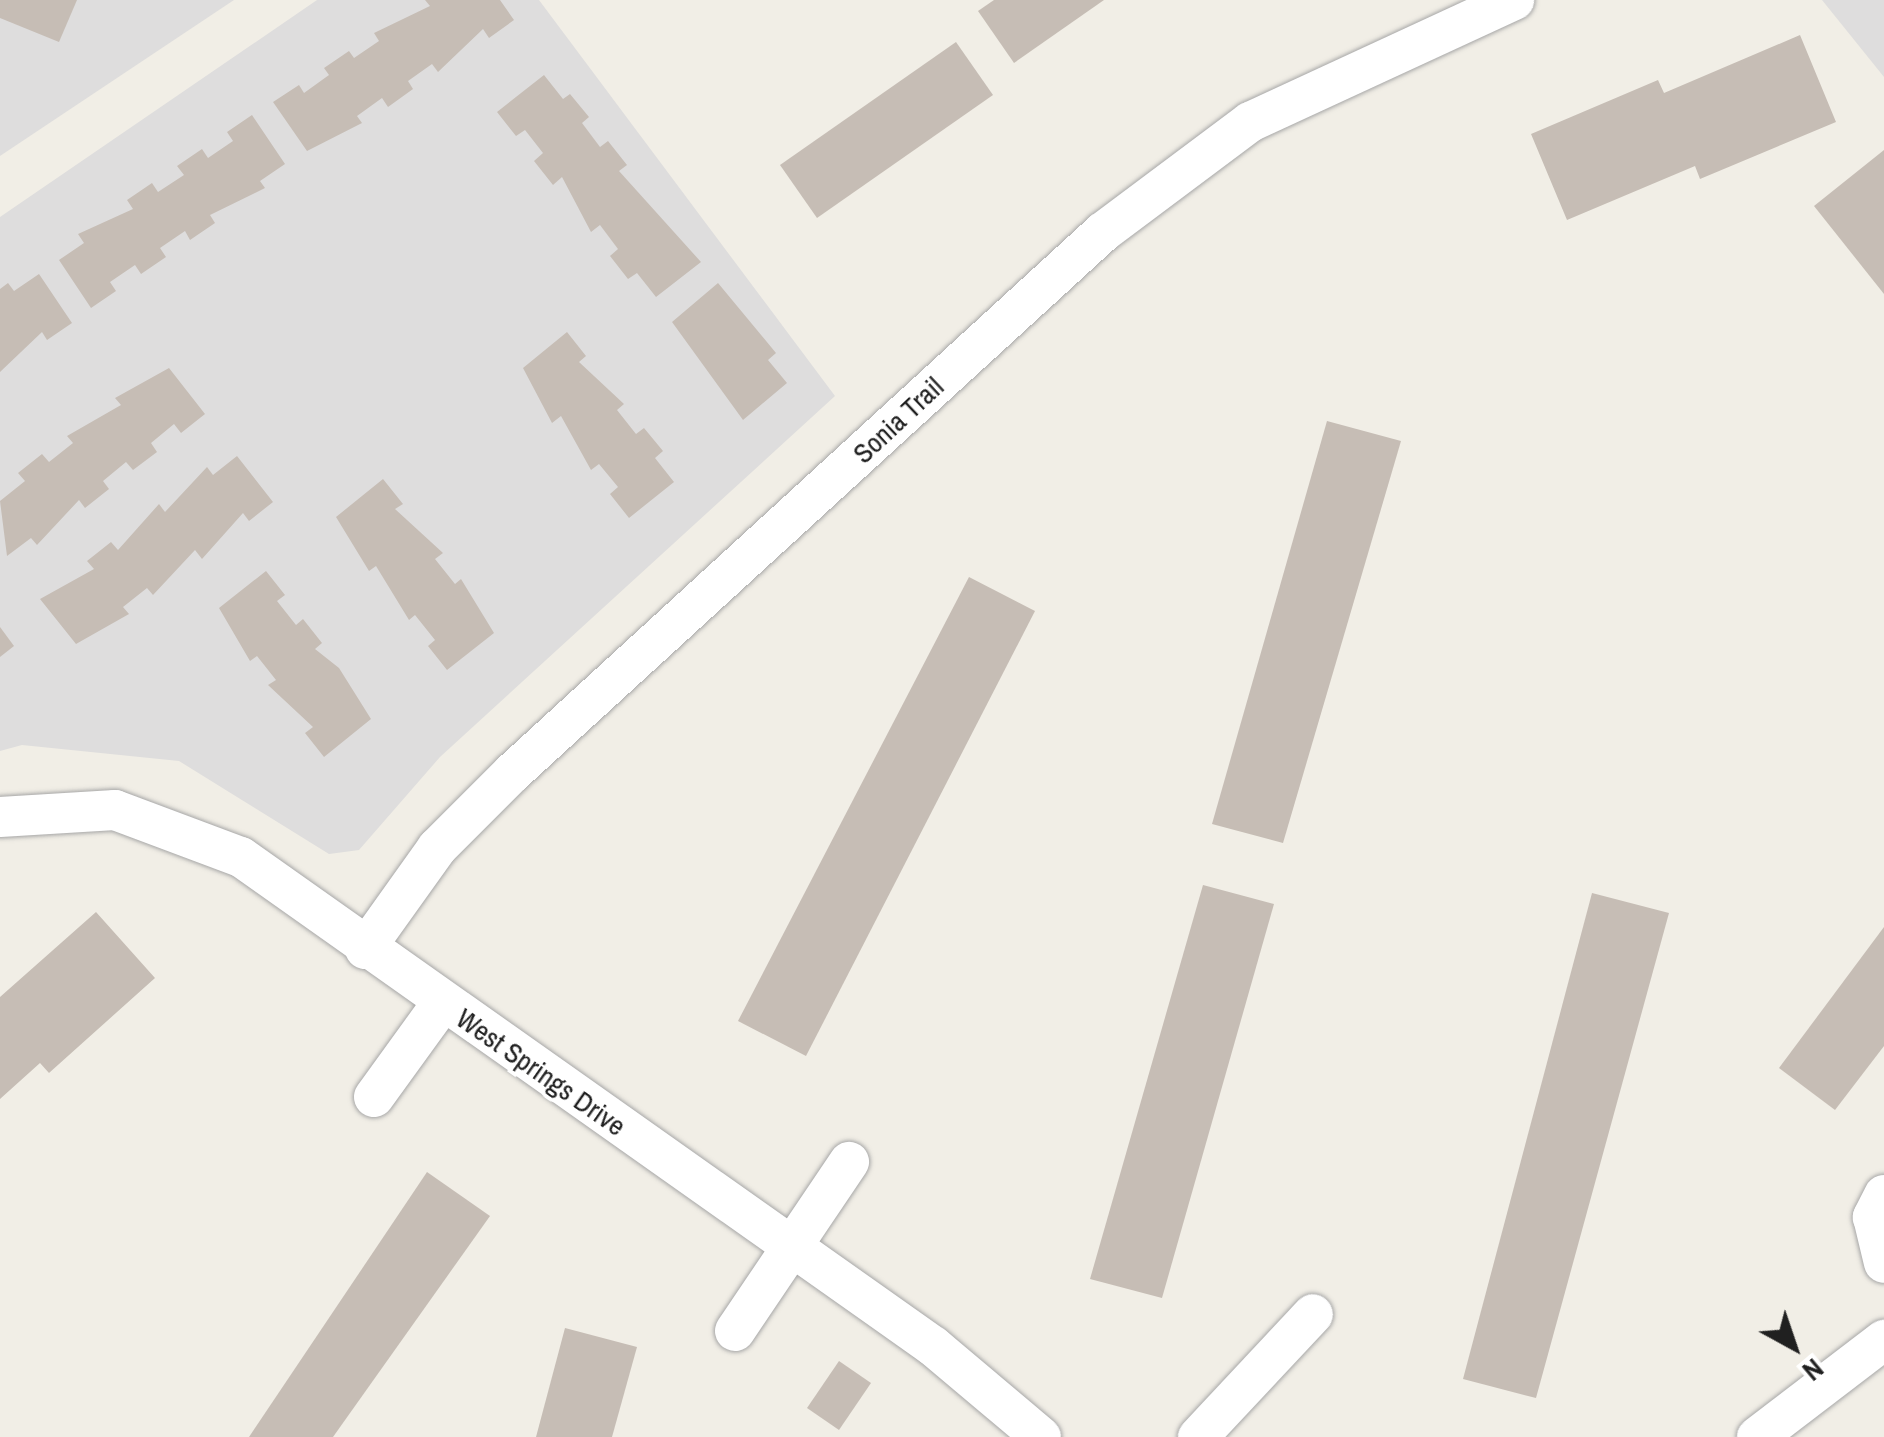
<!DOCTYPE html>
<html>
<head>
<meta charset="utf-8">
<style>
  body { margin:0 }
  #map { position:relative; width:1884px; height:1437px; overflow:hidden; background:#f1eee6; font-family:"Archivo Narrow",sans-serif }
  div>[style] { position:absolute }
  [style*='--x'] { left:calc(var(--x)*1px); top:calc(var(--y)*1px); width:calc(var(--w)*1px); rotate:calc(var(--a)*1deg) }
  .residential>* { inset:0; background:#dedddd }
  .building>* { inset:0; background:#c6bdb5 }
  .roads { filter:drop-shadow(0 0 2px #a7a7a7) drop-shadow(0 0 2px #a7a7a7) }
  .minor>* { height:40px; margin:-20px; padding:0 20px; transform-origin:20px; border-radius:20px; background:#fff }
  span { translate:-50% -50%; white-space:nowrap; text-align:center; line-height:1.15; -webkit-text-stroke:8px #fff; paint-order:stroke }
  .street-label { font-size:28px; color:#202020 }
  .north { position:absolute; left:1744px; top:1297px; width:100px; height:100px; -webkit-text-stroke:8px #fff; paint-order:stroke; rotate:140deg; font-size:28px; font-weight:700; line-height:40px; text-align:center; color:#202020 }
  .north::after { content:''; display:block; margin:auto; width:35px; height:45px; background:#202020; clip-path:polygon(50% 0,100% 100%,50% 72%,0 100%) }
</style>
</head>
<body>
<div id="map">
  <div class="residential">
    <i style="clip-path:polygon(0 0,234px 0,0 156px)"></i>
    <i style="clip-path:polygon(317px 0,539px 0,835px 396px,440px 757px,359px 850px,329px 854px,179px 761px,22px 745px,0 751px,0 217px)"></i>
    <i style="clip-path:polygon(1822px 0,1884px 0,1884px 77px)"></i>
  </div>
  <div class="building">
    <i style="clip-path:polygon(0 0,77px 0,59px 42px,0 18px)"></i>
    <i style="clip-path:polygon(425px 0,500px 0,514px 20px,489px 38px,483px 29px,438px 72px,432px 64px,408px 81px,413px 89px,388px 107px,382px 98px,357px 116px,362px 123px,307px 151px,273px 102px,299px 85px,304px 93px,329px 75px,324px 68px,349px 51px,354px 58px,379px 41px,374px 33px,430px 6px)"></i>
    <i style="clip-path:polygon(994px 0,1104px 0,1014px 63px,978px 11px)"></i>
    <i style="clip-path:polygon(1800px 35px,1836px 122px,1700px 179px,1695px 166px,1567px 220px,1531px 134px,1658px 80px,1664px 93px)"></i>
    <i style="clip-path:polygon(956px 42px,993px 95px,817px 218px,780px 165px)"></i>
    <i style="clip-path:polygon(544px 75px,563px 99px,570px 94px,589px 117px,582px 123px,600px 147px,608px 141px,627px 165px,619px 171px,701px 262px,656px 297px,637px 273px,628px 279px,610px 256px,618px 249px,600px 225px,591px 232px,562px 177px,553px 185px,534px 161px,543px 153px,525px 130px,516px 136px,497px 112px)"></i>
    <i style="clip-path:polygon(252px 115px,285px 164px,260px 181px,265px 188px,210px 215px,215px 223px,190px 240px,185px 231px,160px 248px,166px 257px,141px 274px,135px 265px,110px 282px,116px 291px,91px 308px,59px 260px,84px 243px,78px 234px,133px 209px,127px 200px,152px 183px,158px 192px,184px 175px,177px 166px,202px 149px,208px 158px,233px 141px,227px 132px)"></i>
    <i style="clip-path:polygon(1884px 150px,1884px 294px,1814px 206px)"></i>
    <i style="clip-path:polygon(39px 274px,72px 323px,47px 340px,42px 332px,0 372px,0 289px,8px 283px,14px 291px)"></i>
    <i style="clip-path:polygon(718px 283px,776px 353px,768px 360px,787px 383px,743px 420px,672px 322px)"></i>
    <i style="clip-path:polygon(567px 332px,586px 356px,579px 362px,624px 404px,617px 410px,636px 434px,644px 428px,663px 451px,655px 458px,674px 482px,629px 518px,610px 494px,618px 487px,599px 464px,591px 470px,561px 416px,552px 423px,523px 368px)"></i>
    <i style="clip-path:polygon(169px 368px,205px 414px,181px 433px,174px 424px,151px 443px,157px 452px,133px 470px,126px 462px,103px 481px,109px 489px,85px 508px,79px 500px,37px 545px,31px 538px,7px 556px,0 501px,25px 481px,18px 473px,42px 454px,49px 462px,73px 443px,67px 436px,121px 405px,115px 398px)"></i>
    <i style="clip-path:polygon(1327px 421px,1401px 441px,1283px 843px,1212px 824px)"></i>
    <i style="clip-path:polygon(237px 456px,273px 502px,249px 521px,243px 513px,202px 559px,195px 550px,153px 595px,147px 588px,123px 607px,129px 614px,76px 644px,40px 599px,94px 569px,87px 561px,111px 542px,118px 550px,159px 504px,165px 512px,207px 467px,213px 475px)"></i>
    <i style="clip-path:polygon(383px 479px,403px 504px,395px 509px,443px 553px,435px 559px,455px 584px,461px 579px,494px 633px,447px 670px,428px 646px,435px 640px,415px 615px,409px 620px,376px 566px,369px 571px,336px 517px)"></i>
    <i style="clip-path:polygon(266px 571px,285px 595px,277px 601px,296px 625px,303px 619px,322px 643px,315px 649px,339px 668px,371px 719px,324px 757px,305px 733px,313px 727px,268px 685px,276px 680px,257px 656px,250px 661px,219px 608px)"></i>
    <i style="clip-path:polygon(969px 577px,1035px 611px,806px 1056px,738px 1021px)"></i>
    <i style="clip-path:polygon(0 627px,14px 646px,0 657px)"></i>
    <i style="clip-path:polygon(1203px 885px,1274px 904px,1162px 1298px,1090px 1279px)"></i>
    <i style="clip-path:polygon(1592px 893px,1669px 913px,1536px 1398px,1463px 1379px)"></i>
    <i style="clip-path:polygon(96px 912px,155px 978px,49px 1073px,40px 1063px,0 1099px,0 997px)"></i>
    <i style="clip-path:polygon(1884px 927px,1884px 1046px,1835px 1110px,1779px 1068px)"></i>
    <i style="clip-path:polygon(427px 1172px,490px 1216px,333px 1437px,249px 1437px)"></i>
    <i style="clip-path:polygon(565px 1328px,637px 1347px,612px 1437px,536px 1437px)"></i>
    <i style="clip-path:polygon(839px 1361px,871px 1383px,839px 1430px,807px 1408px)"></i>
  </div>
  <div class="roads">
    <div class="minor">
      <i style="--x:0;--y:817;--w:115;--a:-3.5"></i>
      <i style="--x:115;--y:810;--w:134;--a:20.5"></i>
      <i style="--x:241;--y:857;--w:847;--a:35.25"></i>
      <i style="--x:933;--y:1346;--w:141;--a:40.1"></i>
      <i style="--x:365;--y:949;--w:124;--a:-54.5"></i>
      <i style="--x:437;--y:848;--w:106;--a:-45"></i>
      <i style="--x:512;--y:773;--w:801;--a:-42.47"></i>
      <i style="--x:1103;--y:232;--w:184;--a:-36.8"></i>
      <i style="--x:1250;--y:122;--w:291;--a:-24.8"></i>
      <i style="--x:374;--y:1097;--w:116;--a:-54.1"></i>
      <i style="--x:1884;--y:1195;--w:25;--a:117"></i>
      <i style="--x:1873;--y:1217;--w:47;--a:76.6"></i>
      <i style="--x:735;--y:1331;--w:204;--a:-56"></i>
      <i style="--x:1198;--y:1437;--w:168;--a:-46.9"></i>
      <i style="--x:1757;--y:1437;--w:160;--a:-37.4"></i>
    </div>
  </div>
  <div class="street-label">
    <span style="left:898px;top:420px;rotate:-43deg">Sonia Trail</span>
    <span style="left:541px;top:1072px;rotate:35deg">West Springs Drive</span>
  </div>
  <div class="north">N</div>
</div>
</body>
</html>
